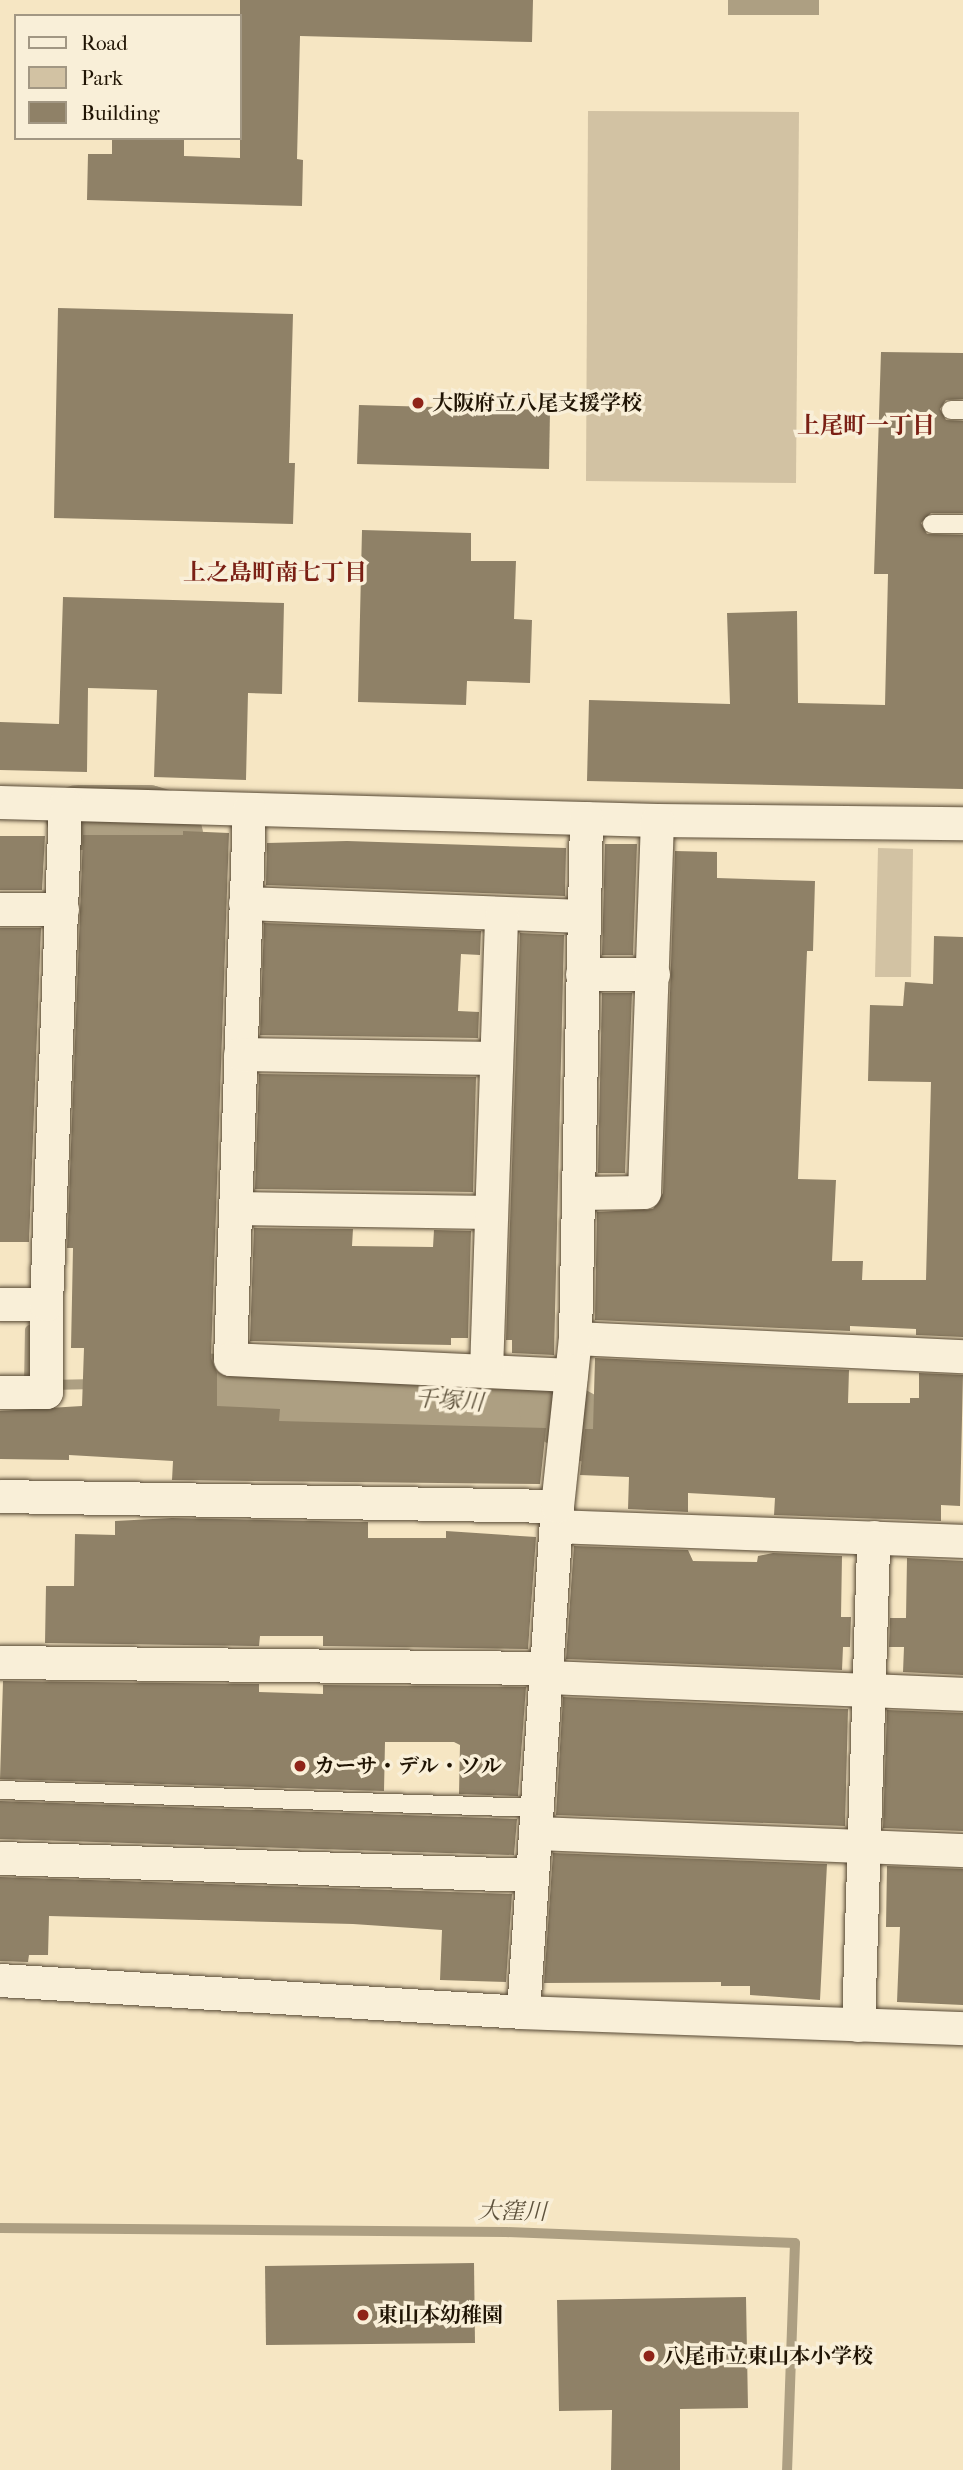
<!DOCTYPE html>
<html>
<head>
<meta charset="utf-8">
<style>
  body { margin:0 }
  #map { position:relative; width:963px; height:2470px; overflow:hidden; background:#f6e6c3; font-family:"IM FELL French Canon","Noto Serif JP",serif }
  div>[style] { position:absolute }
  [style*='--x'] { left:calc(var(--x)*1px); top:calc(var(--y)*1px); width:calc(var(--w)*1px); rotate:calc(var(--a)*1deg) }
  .green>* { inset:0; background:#d2c2a3 }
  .water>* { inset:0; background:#ad9f82 }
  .stream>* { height:10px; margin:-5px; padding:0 5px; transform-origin:5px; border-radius:5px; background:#ad9f82 }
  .river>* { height:65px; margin:-32.5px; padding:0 32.5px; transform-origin:32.5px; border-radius:32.5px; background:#ad9f82 }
  .building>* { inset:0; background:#8f8167 }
  .roads { filter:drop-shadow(0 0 2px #564834) drop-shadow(0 0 2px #564834) }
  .lane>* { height:18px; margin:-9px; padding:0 9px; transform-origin:9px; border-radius:9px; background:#f9efd8 }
  .street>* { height:33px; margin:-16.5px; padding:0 16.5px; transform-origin:16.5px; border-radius:16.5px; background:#f9efd8 }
  .dots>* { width:19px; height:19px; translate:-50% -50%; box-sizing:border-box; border:4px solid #f9efd8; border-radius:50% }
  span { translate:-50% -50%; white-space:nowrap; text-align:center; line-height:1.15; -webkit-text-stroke:7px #f9efd8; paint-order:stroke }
  .poi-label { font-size:21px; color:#201404; font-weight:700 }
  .left { translate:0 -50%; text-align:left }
  .neighbourhood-label { font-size:23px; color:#7a1f14; font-weight:700 }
  .water-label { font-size:23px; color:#5f533d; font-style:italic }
  .legend { position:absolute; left:14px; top:14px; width:228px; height:126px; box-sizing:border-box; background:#f9efd8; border:2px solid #a29783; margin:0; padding:9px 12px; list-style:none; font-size:21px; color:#201404 }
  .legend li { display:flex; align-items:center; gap:14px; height:35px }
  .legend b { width:35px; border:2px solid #a29783 }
</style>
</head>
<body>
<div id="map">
  <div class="green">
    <i style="clip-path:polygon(588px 111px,799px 112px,796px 483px,586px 481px)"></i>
    <i style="clip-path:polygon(878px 848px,913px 849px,911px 977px,875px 977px)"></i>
  </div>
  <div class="water">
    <i style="clip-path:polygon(728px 0,819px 0,819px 15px,728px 15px)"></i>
  </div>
  <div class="stream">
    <i style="--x:49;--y:1385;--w:47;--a:-1.2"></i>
    <i style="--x:29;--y:1386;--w:56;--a:-89"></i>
    <i style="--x:0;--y:2228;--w:506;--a:0.45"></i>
    <i style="--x:506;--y:2232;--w:289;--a:2.2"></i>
    <i style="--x:795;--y:2243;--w:227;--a:92"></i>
  </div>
  <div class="river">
    <i style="--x:78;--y:817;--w:69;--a:0"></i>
    <i style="--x:147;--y:817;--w:18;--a:16"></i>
    <i style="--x:164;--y:822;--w:14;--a:65"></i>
    <i style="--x:170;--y:835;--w:90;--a:93.8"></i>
    <i style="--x:140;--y:1355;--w:15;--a:67"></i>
    <i style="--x:146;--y:1369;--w:26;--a:32"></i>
    <i style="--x:168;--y:1383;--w:384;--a:3.7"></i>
    <i style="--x:551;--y:1408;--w:49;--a:28.1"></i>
    <i style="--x:594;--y:1431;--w:86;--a:2.7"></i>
  </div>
  <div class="building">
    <i style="clip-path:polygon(240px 0,533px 0,532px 42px,300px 36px,297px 159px,303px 160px,302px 206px,87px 200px,88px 154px,112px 154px,112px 138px,184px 138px,184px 156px,240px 158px)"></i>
    <i style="clip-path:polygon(58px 308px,293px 314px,289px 463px,295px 463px,293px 524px,54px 518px)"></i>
    <i style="clip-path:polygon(881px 352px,963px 353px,963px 399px,946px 400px,940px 409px,946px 420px,963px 421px,963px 513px,931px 513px,921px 523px,927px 534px,963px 535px,963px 789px,587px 781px,589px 700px,730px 704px,727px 613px,797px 611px,798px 703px,885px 705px,888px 574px,874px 574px)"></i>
    <i style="clip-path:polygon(359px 405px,550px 410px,549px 469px,357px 464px)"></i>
    <i style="clip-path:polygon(362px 530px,471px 533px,471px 561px,516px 561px,514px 619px,532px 620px,530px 683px,467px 681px,466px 705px,358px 702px)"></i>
    <i style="clip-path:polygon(63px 597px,284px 603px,282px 694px,248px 693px,246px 780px,154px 777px,157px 690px,88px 688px,87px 772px,0 770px,0 722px,59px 724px)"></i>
    <i style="clip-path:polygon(183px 831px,229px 833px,211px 1358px,217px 1373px,217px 1406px,280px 1409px,279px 1421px,546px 1428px,540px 1484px,172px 1480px,173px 1461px,69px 1455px,69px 1460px,0 1459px,0 1411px,82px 1406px,84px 1348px,71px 1348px,73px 1248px,67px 1248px,83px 835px,183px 835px)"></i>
    <i style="clip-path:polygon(0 836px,45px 836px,42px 890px,0 890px)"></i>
    <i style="clip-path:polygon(347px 841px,566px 848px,565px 896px,266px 885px,267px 843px)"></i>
    <i style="clip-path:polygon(605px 844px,637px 844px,633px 955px,602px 955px)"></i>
    <i style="clip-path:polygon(675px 851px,717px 852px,717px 878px,815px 881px,813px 951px,807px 951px,798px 1179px,836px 1180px,832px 1261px,863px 1261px,862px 1280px,926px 1280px,931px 1082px,868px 1081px,870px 1005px,903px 1006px,905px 982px,933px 984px,934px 936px,963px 937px,963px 1337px,916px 1335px,916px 1329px,850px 1326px,850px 1331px,595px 1320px,597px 1212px,653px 1209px,663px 1193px)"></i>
    <i style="clip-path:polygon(264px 923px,481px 931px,480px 955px,461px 954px,458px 1011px,479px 1012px,478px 1038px,260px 1035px)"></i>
    <i style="clip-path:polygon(0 928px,41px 928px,29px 1242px,0 1242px)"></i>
    <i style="clip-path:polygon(520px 933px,564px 935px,554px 1355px,512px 1353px,512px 1340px,506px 1340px)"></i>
    <i style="clip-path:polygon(602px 993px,632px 993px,625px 1173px,598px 1173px)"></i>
    <i style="clip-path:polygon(259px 1074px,476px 1077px,473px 1192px,255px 1189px)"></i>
    <i style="clip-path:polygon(254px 1228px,353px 1229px,352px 1246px,433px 1247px,434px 1230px,471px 1231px,468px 1338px,451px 1338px,451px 1345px,250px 1341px)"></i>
    <i style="clip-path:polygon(595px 1358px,849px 1370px,848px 1403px,910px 1403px,910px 1398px,919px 1398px,919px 1373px,963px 1375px,960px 1506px,941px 1505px,941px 1521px,774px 1515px,775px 1498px,688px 1493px,688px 1512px,628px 1509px,629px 1477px,580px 1475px,585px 1429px,593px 1429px)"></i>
    <i style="clip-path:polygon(172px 1518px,368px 1522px,368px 1538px,446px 1538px,446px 1531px,536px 1537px,528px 1649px,323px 1646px,323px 1636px,260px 1636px,259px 1646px,45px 1643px,46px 1586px,74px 1586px,75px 1534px,115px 1535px,115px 1521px)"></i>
    <i style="clip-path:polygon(574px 1546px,688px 1550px,693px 1561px,757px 1562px,758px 1556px,773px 1553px,842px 1556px,841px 1617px,851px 1617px,850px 1647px,843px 1647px,842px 1670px,566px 1659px)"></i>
    <i style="clip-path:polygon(907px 1558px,963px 1561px,963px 1675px,903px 1672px,904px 1647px,889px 1647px,890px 1618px,906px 1618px)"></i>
    <i style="clip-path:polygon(3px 1681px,259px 1684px,259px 1692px,323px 1694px,323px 1685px,526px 1687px,518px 1796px,459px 1794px,460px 1745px,454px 1742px,385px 1742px,384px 1791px,0 1779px)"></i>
    <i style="clip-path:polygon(563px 1697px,848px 1709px,845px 1826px,556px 1815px)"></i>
    <i style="clip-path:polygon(887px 1710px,963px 1713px,963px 1831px,883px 1828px)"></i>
    <i style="clip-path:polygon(0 1801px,517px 1819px,514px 1855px,0 1839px)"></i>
    <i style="clip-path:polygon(553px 1853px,827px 1864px,820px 2000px,750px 1995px,750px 1986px,721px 1986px,721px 1982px,544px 1983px)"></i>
    <i style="clip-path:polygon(887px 1866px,963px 1869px,963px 2005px,897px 2002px,900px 1927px,886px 1927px)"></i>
    <i style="clip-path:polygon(0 1877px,512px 1894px,506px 1982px,440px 1980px,442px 1930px,353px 1924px,49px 1916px,48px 1955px,29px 1955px,28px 1962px,0 1961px)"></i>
    <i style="clip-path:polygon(474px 2263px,475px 2343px,266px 2345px,265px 2266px)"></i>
    <i style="clip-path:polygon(746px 2297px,748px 2408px,680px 2409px,680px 2470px,611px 2470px,612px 2410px,559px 2411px,557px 2300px)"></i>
  </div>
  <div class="roads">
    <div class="lane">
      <i style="--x:951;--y:410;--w:12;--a:0"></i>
      <i style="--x:932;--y:524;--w:31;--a:0"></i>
      <i style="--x:0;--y:1790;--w:537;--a:1.92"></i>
    </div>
    <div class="street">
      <i style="--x:0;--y:802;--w:657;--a:1.57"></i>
      <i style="--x:657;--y:820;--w:306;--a:0.6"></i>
      <i style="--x:249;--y:809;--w:550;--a:91.98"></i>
      <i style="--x:230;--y:1359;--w:341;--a:2.7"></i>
      <i style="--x:245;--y:903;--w:337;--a:2.2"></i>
      <i style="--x:0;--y:909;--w:62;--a:0"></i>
      <i style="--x:582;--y:974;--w:71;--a:0"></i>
      <i style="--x:240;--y:1054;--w:255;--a:0.9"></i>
      <i style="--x:578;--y:1193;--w:66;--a:-0.9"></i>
      <i style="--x:644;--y:1192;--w:372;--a:-88"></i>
      <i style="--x:235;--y:1208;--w:256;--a:0.9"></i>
      <i style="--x:0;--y:1304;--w:46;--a:0"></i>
      <i style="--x:46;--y:1304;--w:88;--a:90"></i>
      <i style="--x:46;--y:1392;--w:46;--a:180"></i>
      <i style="--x:46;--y:1304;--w:500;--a:-87.82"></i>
      <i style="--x:575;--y:1338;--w:388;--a:2.7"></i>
      <i style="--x:486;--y:1371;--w:456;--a:-88.1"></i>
      <i style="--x:0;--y:1496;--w:557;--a:1.03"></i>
      <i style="--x:556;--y:1526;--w:407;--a:2.1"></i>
      <i style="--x:0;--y:1662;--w:546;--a:0.63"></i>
      <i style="--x:546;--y:1677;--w:417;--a:2.3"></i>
      <i style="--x:535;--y:1833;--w:428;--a:2.3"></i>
      <i style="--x:0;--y:1858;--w:532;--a:1.83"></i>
      <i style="--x:0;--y:1980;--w:524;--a:3.5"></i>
      <i style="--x:523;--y:2012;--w:440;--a:2.1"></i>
      <i style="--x:523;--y:2012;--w:507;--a:-86.16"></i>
      <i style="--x:557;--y:1506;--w:169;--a:-83.9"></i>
      <i style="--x:575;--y:1338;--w:520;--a:-88.79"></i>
      <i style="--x:858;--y:2025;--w:488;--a:-88.2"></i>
    </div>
  </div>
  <div class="dots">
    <i style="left:418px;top:403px;background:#8f2418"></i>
    <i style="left:300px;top:1766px;background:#8f2418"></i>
    <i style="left:363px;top:2315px;background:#8f2418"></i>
    <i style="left:649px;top:2356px;background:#8f2418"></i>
  </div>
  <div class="poi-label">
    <span class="left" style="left:432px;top:403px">大阪府立八尾支援学校</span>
    <span class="left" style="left:314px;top:1766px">カーサ・デル・ソル</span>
    <span class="left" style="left:377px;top:2315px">東山本幼稚園</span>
    <span class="left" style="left:663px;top:2356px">八尾市立東山本小学校</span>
  </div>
  <div class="neighbourhood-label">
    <span style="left:866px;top:426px">上尾町一丁目</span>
    <span style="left:275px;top:573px">上之島町南七丁目</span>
  </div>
  <div class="water-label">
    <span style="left:449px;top:1401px;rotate:4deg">千塚川</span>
    <span style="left:512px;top:2212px;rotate:1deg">大窪川</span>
  </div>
  <ul class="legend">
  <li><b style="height:9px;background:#f9efd8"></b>Road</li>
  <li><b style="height:19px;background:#d2c2a3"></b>Park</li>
  <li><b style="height:19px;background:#8f8167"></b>Building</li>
  </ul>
</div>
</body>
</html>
